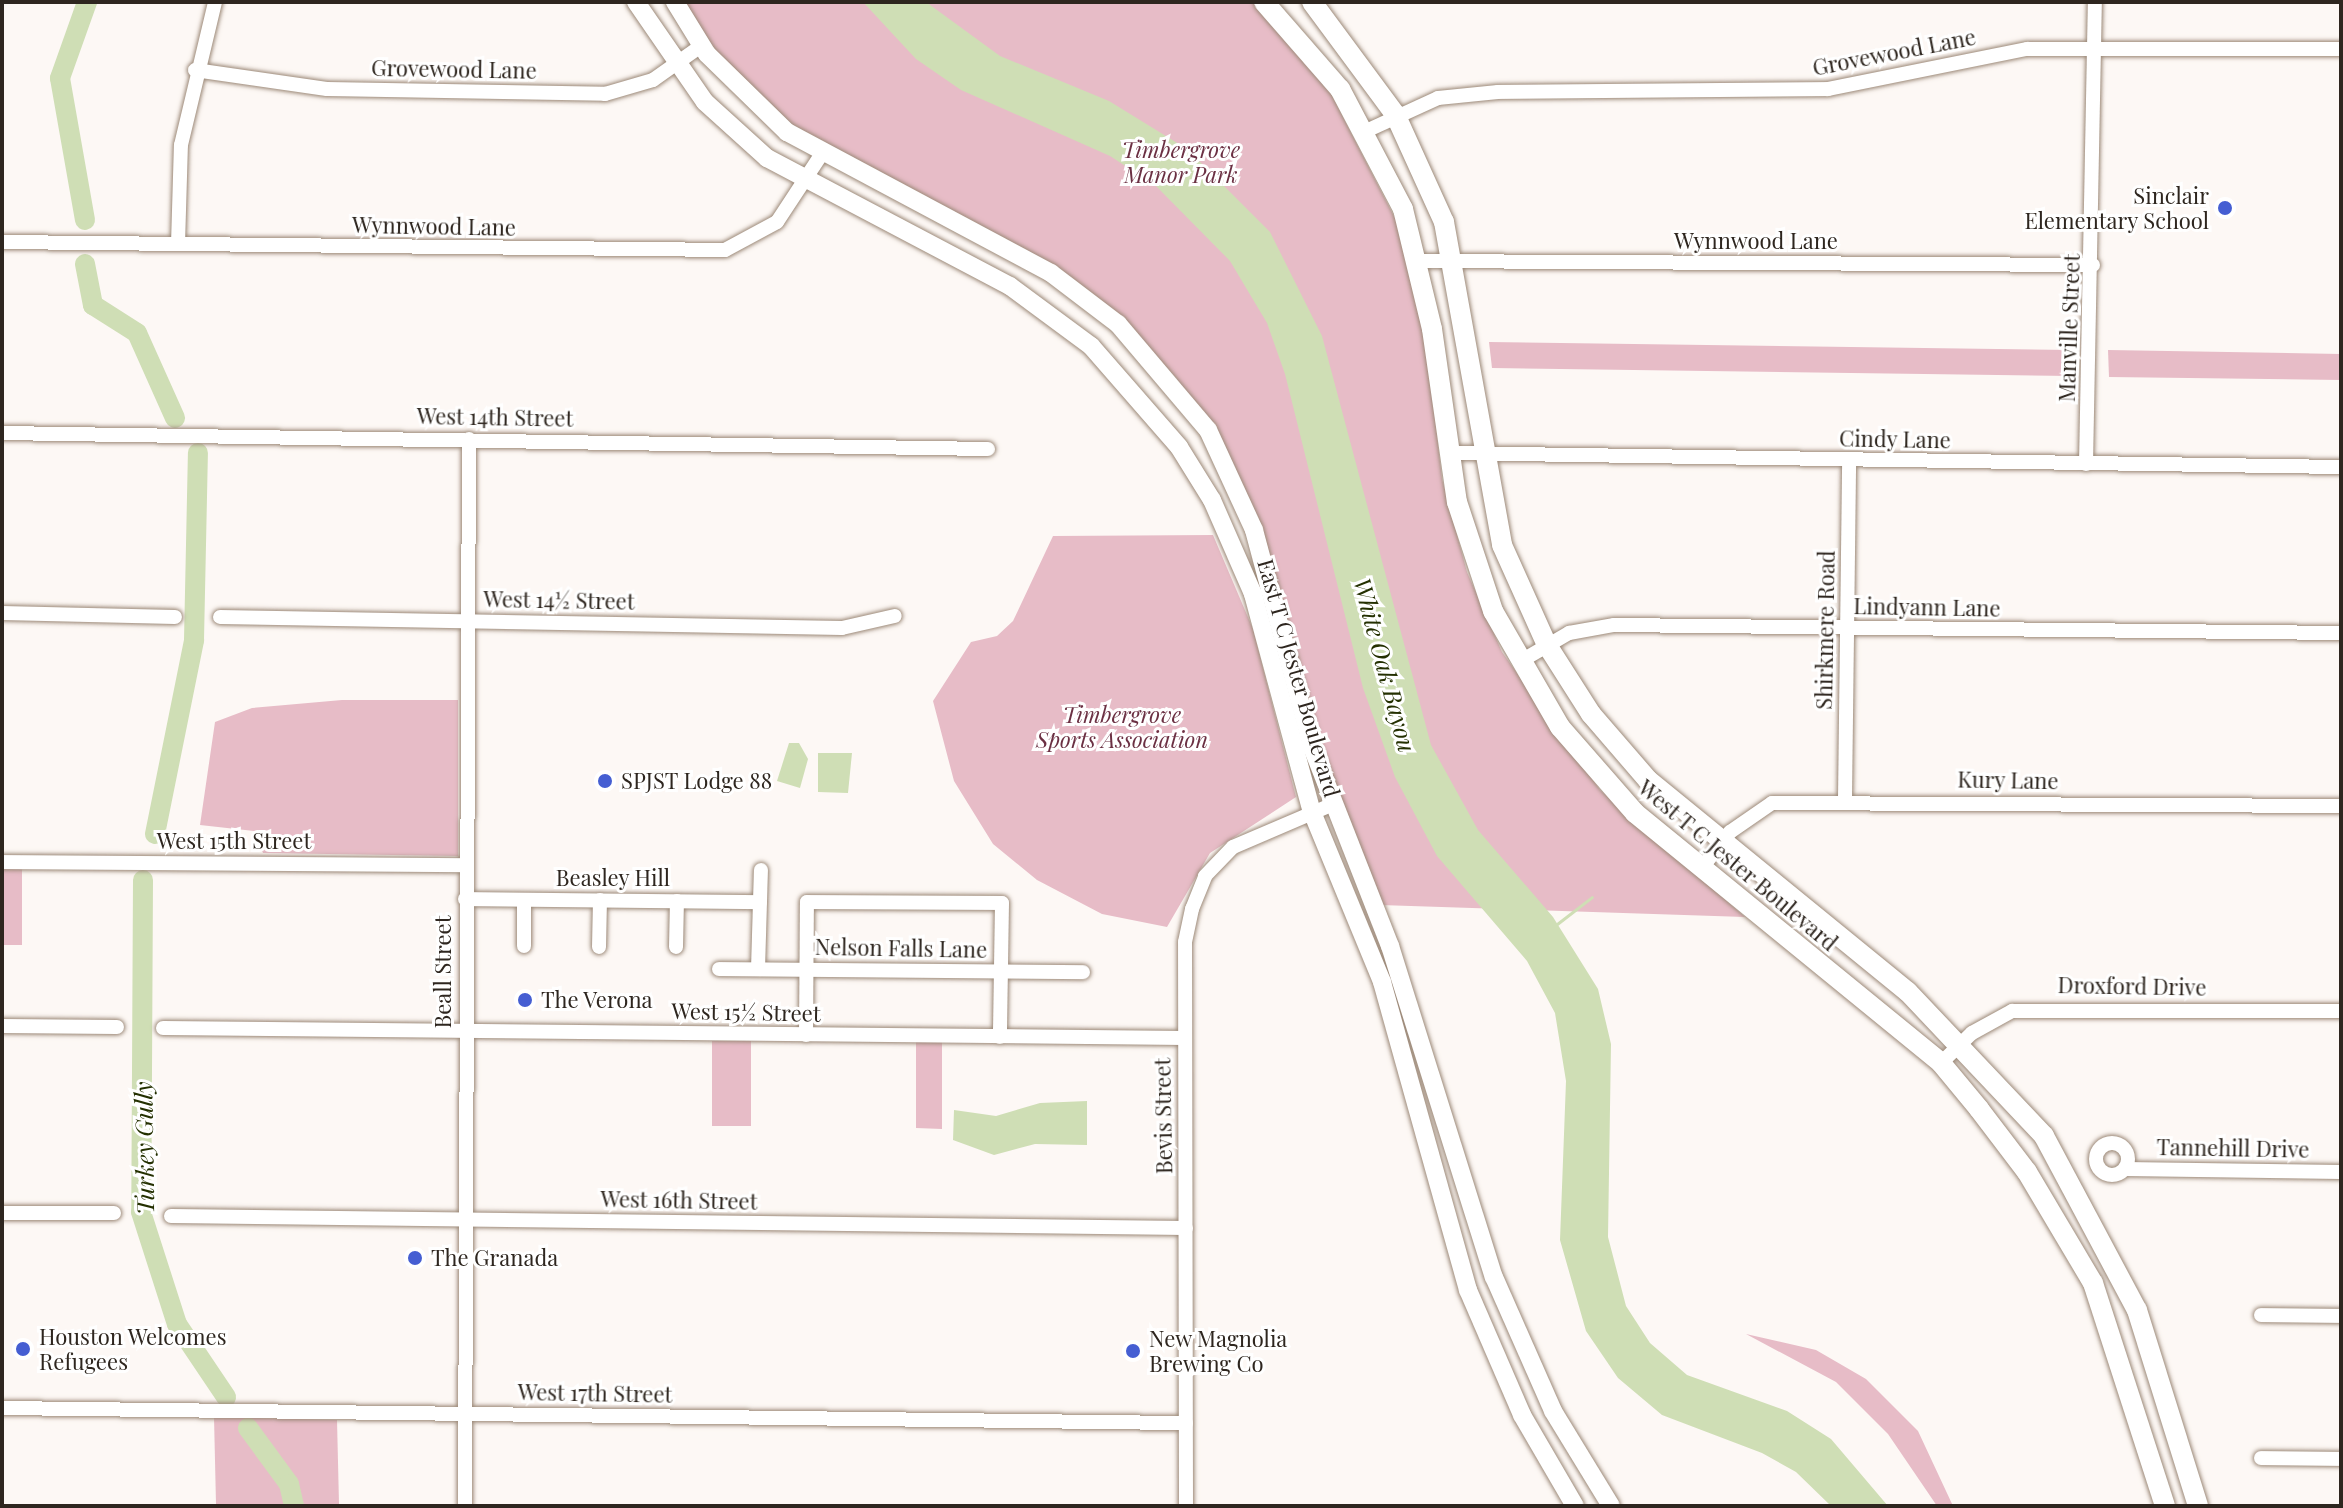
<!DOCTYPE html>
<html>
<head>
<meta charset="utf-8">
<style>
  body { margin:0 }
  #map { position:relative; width:2343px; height:1508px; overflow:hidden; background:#fdf8f5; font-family:"Playfair Display",serif }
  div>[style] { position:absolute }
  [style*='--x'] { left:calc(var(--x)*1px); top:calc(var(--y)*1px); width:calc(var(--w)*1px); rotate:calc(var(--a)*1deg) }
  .green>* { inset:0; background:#e7bcc7 }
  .water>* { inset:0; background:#cfdeb5 }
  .stream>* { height:3px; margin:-1.5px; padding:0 1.5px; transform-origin:1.5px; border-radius:1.5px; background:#cfdeb5 }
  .river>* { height:20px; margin:-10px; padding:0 10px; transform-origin:10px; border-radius:10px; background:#cfdeb5 }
  .roads { filter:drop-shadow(0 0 2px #9c8978) drop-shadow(0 0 2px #9c8978) }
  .minor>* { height:14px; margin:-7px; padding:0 7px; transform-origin:7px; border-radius:7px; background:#fff }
  .minor>.ring { margin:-7px; padding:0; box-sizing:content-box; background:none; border:14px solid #fff; border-radius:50% }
  .tertiary>* { height:18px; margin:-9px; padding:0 9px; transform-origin:9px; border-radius:9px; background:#fff }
  .secondary>* { height:20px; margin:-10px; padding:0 10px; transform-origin:10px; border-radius:10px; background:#fff }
  .dots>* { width:22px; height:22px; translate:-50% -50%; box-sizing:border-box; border:4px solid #fff; border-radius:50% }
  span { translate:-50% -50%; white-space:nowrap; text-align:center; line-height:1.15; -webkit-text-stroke:6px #fff; paint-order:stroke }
  .street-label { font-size:22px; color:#2e261f }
  .park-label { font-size:22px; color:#6b3043; font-style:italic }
  .poi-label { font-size:22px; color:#2e261f }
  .right { translate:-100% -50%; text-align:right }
  .left { translate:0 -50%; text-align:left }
  .water-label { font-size:24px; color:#243001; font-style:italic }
  .frame { position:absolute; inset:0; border:4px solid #2e261f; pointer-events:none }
</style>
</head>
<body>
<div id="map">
  <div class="green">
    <i style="clip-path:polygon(680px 2px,1255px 2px,1329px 90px,1400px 228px,1428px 356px,1442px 479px,1467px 572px,1502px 652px,1600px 790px,1745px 917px,1380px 905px,1327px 776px,1273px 569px,1177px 379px,1126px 324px,811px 141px,728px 70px)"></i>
    <i style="clip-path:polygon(1489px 342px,2071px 350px,2071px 376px,1492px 368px)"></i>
    <i style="clip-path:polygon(2108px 350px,2341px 354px,2341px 380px,2109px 377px)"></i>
    <i style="clip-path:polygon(1213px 535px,1253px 629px,1296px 797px,1210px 853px,1167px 927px,1102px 914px,1037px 880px,993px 844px,954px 781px,933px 701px,971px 642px,997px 636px,1013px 621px,1053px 536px)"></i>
    <i style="clip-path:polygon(342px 700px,458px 700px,458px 856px,263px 853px,254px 831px,200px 825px,215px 722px,252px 708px)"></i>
    <i style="clip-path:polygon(2px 867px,22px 867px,22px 945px,2px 945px)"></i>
    <i style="clip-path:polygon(712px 1041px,751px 1041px,751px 1126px,712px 1126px)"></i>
    <i style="clip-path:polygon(916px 1042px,942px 1042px,942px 1129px,916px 1128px)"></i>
    <i style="clip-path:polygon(1746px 1334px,1816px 1350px,1866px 1379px,1918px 1431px,1953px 1506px,1937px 1506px,1888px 1434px,1836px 1382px)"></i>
    <i style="clip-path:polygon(214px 1417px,337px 1420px,339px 1504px,216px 1504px)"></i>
  </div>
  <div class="water">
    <i style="clip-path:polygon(863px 2px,926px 2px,1000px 56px,1109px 101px,1187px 149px,1270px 232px,1322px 336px,1431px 745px,1478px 830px,1553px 917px,1598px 989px,1611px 1044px,1608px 1237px,1626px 1306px,1650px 1343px,1687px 1375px,1787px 1411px,1831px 1439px,1888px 1506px,1831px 1506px,1796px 1472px,1762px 1453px,1662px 1415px,1618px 1378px,1586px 1331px,1560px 1240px,1566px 1081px,1555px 1013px,1527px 961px,1437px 856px,1395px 777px,1363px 688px,1285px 374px,1267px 323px,1230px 261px,1156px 186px,1110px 156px,961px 90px,916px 59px)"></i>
    <i style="clip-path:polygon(789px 743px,799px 743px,808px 759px,800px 788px,777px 781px)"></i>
    <i style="clip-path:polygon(818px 753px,852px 753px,848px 793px,818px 792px)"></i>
    <i style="clip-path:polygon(1087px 1101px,1087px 1145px,1035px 1144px,994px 1155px,953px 1140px,954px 1110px,996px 1116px,1040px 1103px)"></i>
  </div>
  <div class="stream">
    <i style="--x:1557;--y:924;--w:44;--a:-37.6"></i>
  </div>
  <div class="river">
    <i style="--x:85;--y:220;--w:144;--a:-100"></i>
    <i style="--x:60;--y:78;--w:81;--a:-70.4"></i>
    <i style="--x:85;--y:264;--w:42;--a:79"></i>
    <i style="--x:93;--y:305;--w:52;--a:32.5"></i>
    <i style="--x:137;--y:333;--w:93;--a:65.9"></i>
    <i style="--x:155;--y:834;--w:198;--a:-78.6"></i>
    <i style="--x:194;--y:640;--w:187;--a:-88.8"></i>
    <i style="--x:143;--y:880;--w:332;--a:90.3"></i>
    <i style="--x:141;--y:1212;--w:118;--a:72.2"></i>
    <i style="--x:177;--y:1324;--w:88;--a:56.1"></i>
    <i style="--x:248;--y:1428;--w:69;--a:53.8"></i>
    <i style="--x:289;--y:1484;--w:23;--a:77"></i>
  </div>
  <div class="roads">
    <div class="minor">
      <i style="--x:195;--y:70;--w:133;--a:8.2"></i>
      <i style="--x:327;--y:89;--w:278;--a:1"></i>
      <i style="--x:605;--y:94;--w:50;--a:-16.3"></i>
      <i style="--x:653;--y:80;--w:59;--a:-35.3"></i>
      <i style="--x:1366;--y:131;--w:79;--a:-24.6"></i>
      <i style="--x:1438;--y:98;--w:60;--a:-5.7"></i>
      <i style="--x:1498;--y:92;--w:330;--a:-0.5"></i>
      <i style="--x:1828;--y:89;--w:203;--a:-11.4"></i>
      <i style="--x:2027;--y:49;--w:314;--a:0"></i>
      <i style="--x:2;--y:242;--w:723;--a:0.63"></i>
      <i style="--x:725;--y:250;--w:59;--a:-28.3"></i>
      <i style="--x:777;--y:222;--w:80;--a:-56.7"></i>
      <i style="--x:178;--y:244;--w:99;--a:-88.3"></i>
      <i style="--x:181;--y:145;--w:147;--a:-76.6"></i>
      <i style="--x:1419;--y:261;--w:674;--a:0.34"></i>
      <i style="--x:2;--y:433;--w:986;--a:0.93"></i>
      <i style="--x:1449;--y:453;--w:892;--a:0.9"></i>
      <i style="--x:2086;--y:464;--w:462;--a:-88.9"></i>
      <i style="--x:2;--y:613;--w:173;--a:1.3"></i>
      <i style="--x:220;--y:617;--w:622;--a:1.01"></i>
      <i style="--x:842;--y:628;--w:54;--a:-12.8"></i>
      <i style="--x:1521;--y:661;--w:56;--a:-30.3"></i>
      <i style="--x:1569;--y:633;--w:46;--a:-10.1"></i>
      <i style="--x:1614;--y:625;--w:727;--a:0.63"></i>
      <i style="--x:1845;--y:799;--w:338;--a:-89.3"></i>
      <i style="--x:2;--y:862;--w:463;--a:0.4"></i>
      <i style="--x:1701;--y:869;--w:47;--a:-51.9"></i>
      <i style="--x:1730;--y:832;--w:51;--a:-34.6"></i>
      <i style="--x:1772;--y:803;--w:569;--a:0.3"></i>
      <i style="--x:465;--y:899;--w:295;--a:0.6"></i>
      <i style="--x:524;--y:900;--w:46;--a:90"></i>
      <i style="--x:599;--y:947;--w:47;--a:-88.8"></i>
      <i style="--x:676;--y:947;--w:46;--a:-88.8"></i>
      <i style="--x:719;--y:969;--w:364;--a:0.5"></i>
      <i style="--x:758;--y:969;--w:99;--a:-88.3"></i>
      <i style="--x:2;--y:1026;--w:115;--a:0.5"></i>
      <i style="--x:163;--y:1028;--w:1022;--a:0.56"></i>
      <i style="--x:806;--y:1035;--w:133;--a:-89.6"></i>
      <i style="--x:807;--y:902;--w:195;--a:0.3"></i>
      <i style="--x:1002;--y:903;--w:134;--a:90.9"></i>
      <i style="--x:1941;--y:1063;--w:43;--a:-44.1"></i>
      <i style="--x:1972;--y:1033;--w:46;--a:-28.8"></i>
      <i style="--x:2012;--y:1011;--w:329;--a:0"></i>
      <i class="ring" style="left:2096px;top:1143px;width:18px;height:18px"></i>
      <i style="--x:2125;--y:1169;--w:216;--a:0.8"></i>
      <i style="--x:2;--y:1213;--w:112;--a:0"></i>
      <i style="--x:171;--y:1216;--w:1015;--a:0.68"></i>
      <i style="--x:2261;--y:1315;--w:80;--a:0.7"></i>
      <i style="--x:2;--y:1408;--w:1184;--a:0.73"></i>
      <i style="--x:2261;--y:1458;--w:80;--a:0.7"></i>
      <i style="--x:465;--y:1506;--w:1067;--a:-89.79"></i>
      <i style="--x:1186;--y:1506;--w:564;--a:-90.1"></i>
      <i style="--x:1185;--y:942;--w:34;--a:-78"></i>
      <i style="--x:1192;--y:909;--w:35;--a:-68"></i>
      <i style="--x:1205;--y:876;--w:40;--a:-46"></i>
      <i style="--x:1233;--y:847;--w:107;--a:-23.2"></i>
    </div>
    <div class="tertiary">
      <i style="--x:636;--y:2;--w:121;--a:55.4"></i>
      <i style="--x:705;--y:102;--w:84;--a:42.1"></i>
      <i style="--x:767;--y:158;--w:275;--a:27.8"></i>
      <i style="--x:1010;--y:286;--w:101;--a:36.5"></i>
      <i style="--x:1091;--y:346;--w:134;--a:48.9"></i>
      <i style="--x:1179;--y:447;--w:62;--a:58.1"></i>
      <i style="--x:1212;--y:500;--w:103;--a:66.4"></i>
      <i style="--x:1253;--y:594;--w:226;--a:74.9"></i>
      <i style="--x:1312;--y:812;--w:184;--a:67.6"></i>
      <i style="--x:1382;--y:982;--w:320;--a:74.4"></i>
      <i style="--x:1468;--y:1290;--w:136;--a:66.6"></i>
      <i style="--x:1522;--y:1415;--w:105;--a:59.8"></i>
      <i style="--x:675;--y:2;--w:61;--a:58.4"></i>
      <i style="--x:707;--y:54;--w:112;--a:44.3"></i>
      <i style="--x:787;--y:132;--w:299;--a:28.1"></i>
      <i style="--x:1051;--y:273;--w:84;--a:37.3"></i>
      <i style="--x:1118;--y:324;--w:139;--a:49.7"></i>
      <i style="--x:1208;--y:430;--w:110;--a:65.3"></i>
      <i style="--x:1254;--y:530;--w:225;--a:75"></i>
      <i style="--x:1312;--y:747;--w:214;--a:68.6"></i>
      <i style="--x:1390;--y:946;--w:347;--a:72.6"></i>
      <i style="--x:1494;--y:1277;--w:146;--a:66.2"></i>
      <i style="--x:1553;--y:1411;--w:111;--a:58.6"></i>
    </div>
    <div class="secondary">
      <i style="--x:1264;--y:2;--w:116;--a:48.9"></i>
      <i style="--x:1340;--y:89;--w:136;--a:62.3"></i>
      <i style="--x:1403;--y:209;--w:123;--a:76.4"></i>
      <i style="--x:1432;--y:329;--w:175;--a:81.8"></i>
      <i style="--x:1457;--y:502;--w:115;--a:71.7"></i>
      <i style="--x:1493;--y:611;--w:134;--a:60"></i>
      <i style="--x:1560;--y:727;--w:114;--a:48.9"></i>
      <i style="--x:1635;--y:813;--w:395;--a:39.2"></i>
      <i style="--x:1941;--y:1063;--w:60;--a:50.4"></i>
      <i style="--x:1979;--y:1109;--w:79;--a:52.7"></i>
      <i style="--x:2027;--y:1172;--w:129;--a:59.3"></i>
      <i style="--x:2093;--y:1283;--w:234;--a:72.1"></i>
      <i style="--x:1312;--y:2;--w:139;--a:53.5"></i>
      <i style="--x:1395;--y:114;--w:119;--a:65.6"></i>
      <i style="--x:1444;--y:222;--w:328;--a:79.8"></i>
      <i style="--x:1502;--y:545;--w:110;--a:65.8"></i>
      <i style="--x:1547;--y:645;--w:82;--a:57.5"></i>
      <i style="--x:1591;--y:714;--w:87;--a:49.2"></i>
      <i style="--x:1648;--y:780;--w:335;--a:39.2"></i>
      <i style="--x:1908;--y:992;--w:198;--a:46.6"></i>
      <i style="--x:2044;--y:1136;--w:197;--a:61.9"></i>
      <i style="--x:2137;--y:1310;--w:205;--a:72.7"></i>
    </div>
  </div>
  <div class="dots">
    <i style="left:2225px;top:208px;background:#455ed2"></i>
    <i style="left:605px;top:781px;background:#455ed2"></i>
    <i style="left:525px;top:1000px;background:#455ed2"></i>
    <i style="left:415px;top:1258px;background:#455ed2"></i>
    <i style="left:23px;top:1349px;background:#455ed2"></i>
    <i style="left:1133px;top:1351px;background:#455ed2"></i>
  </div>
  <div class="street-label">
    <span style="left:1894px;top:52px;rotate:-11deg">Grovewood Lane</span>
    <span style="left:454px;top:69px;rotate:1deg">Grovewood Lane</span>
    <span style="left:434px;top:226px;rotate:1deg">Wynnwood Lane</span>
    <span style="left:1756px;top:241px">Wynnwood Lane</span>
    <span style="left:2069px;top:328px;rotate:-88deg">Manville Street</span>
    <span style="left:495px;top:417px;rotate:1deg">West 14th Street</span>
    <span style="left:1895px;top:439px;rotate:1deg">Cindy Lane</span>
    <span style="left:559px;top:600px;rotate:1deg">West 14½ Street</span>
    <span style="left:1927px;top:607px;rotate:1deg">Lindyann Lane</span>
    <span style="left:1825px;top:630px;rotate:-89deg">Shirkmere Road</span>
    <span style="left:1299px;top:678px;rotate:74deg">East T C Jester Boulevard</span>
    <span style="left:2008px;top:780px;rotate:1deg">Kury Lane</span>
    <span style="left:234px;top:841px">West 15th Street</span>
    <span style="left:1738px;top:865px;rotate:40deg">West T C Jester Boulevard</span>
    <span style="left:613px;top:878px">Beasley Hill</span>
    <span style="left:901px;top:948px;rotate:1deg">Nelson Falls Lane</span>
    <span style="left:443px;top:972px;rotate:-90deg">Beall Street</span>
    <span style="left:2132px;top:986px;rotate:1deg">Droxford Drive</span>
    <span style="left:746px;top:1012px;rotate:1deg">West 15½ Street</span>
    <span style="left:1163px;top:1116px;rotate:-91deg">Bevis Street</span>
    <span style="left:2233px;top:1148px;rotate:1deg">Tannehill Drive</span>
    <span style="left:679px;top:1200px;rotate:1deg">West 16th Street</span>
    <span style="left:595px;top:1393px;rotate:1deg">West 17th Street</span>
  </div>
  <div class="park-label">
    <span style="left:1181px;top:162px">Timbergrove<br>Manor Park</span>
    <span style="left:1122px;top:727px">Timbergrove<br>Sports Association</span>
  </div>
  <div class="poi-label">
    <span class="right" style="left:2209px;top:208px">Sinclair<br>Elementary School</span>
    <span class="left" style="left:621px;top:781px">SPJST Lodge 88</span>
    <span class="left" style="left:541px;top:1000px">The Verona</span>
    <span class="left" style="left:431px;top:1258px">The Granada</span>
    <span class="left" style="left:39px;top:1349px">Houston Welcomes<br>Refugees</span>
    <span class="left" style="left:1149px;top:1351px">New Magnolia<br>Brewing Co</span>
  </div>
  <div class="water-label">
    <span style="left:1385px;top:665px;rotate:75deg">White Oak Bayou</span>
    <span style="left:144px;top:1148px;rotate:-91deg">Turkey Gully</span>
  </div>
  <div class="frame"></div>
</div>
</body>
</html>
